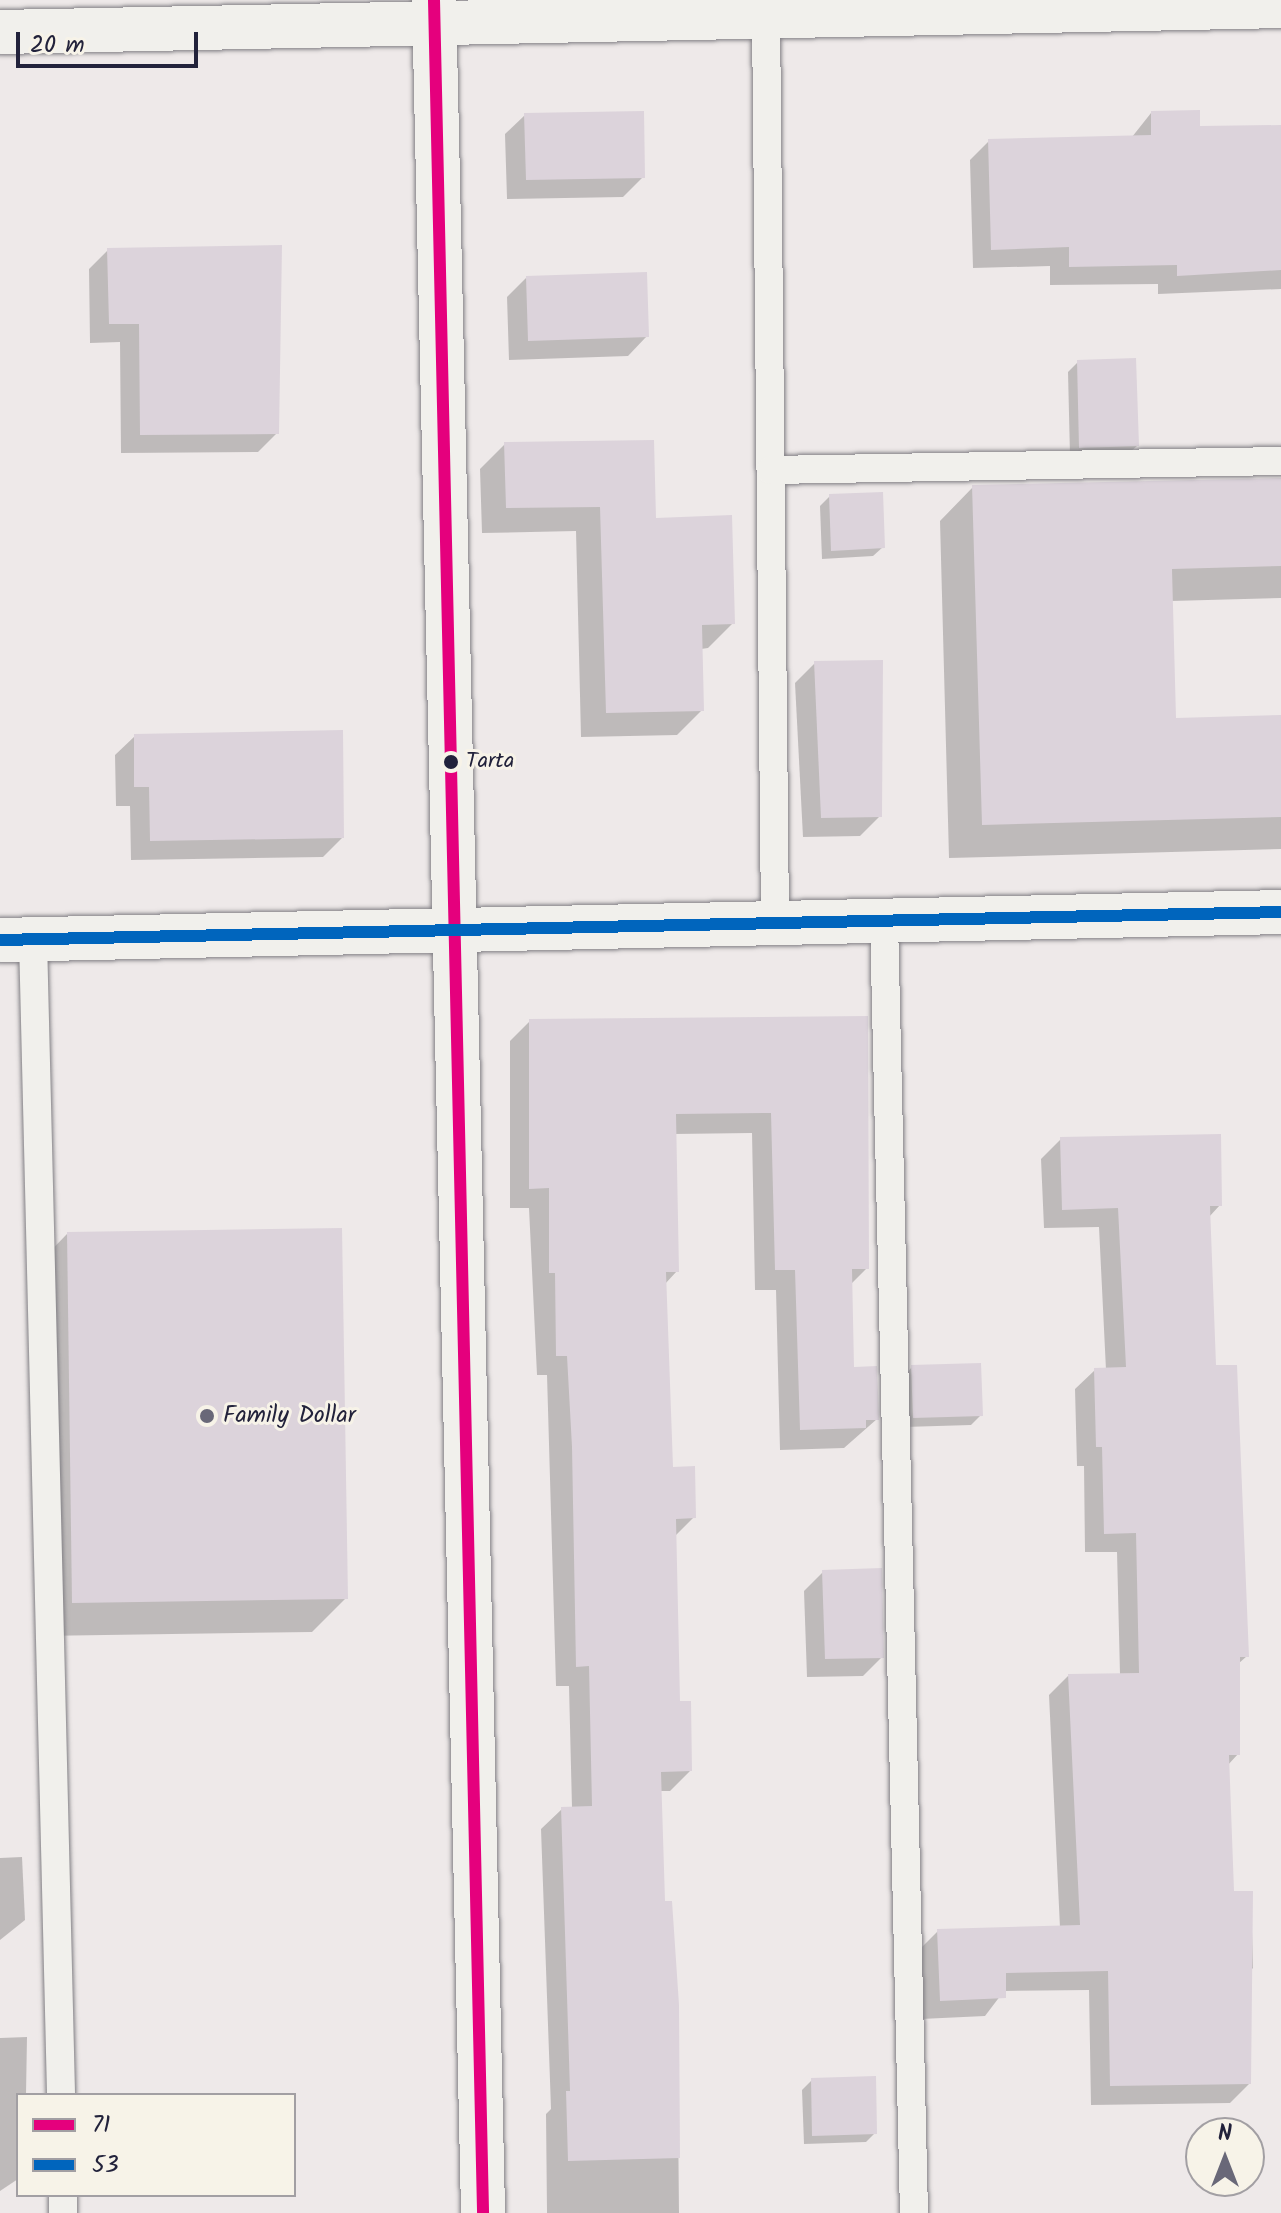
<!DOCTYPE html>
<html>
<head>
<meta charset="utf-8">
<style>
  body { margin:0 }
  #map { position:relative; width:1281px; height:2213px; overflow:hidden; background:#eee9e9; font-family:Kalam,sans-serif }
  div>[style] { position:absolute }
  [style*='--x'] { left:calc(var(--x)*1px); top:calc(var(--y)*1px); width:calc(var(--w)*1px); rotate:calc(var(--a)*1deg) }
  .shadow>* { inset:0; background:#0003 }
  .building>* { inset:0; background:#dcd3db }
  .roads { filter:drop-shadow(0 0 2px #828085) drop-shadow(0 0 2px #828085) }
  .service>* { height:28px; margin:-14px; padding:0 14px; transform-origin:14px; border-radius:14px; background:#f1f0ec }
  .minor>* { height:44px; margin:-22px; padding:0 22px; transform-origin:22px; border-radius:22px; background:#f1f0ec }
  .tertiary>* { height:44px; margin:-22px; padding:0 22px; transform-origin:22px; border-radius:22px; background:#f1f0ec }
  .bus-1>* { height:12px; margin:-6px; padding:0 6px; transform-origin:6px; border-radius:6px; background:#e5007d }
  .bus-2>* { height:12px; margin:-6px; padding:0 6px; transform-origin:6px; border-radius:6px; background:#0065bd }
  .dots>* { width:22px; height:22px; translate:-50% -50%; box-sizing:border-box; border:4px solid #f7f3e8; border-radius:50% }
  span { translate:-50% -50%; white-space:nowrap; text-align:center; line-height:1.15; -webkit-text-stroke:6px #f7f3e8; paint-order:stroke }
  .bus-label { font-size:22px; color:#22223b }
  .left { translate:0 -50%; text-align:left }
  .poi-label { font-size:24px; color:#22223b }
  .legend { position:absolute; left:16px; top:2093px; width:280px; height:104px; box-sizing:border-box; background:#f7f3e8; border:2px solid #a29fa3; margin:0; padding:10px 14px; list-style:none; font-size:24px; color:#22223b }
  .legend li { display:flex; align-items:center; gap:16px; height:40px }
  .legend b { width:40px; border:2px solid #a29fa3 }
  .north { position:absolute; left:1185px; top:2117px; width:80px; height:80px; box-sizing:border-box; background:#f7f3e8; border:2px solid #a29fa3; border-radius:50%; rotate:0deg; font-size:22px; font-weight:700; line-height:32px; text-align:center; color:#22223b }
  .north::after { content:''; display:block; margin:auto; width:28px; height:36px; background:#696878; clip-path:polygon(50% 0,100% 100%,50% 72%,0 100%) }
  .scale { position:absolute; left:16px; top:32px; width:182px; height:36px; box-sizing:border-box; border:4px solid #22223b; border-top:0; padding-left:10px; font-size:24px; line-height:28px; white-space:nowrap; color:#22223b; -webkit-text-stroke:6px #f7f3e8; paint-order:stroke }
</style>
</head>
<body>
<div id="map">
  <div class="shadow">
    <i style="clip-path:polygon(1151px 113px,1198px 128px,1281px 127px,1281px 289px,1158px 294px,1158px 284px,1050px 285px,1050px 266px,973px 268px,970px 160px,989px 141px,1132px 137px)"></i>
    <i style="clip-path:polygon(525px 115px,643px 177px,623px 197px,507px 199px,505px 134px)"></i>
    <i style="clip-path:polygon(108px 250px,277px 433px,258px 452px,121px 453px,120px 342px,90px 343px,89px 269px)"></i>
    <i style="clip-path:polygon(526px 278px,647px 336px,628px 356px,509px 360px,507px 297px)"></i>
    <i style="clip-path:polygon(1078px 362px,1137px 446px,1127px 455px,1070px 456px,1068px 372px)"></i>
    <i style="clip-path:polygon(505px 444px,654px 520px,733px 623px,708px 648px,701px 649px,702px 710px,677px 735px,581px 737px,576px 531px,482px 533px,480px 469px)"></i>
    <i style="clip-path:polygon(1281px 479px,1281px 598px,1171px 601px,1174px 720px,1281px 717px,1281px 849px,949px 858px,940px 521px,973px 487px)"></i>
    <i style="clip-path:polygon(830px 496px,883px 547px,873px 556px,822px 559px,820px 506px)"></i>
    <i style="clip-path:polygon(815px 663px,880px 816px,860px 836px,803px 837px,795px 683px)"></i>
    <i style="clip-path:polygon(135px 736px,342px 838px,323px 857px,131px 860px,130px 806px,116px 806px,115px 755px)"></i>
    <i style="clip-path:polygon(866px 1018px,867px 1268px,850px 1285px,853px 1369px,877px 1419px,844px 1448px,780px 1450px,776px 1290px,755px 1290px,752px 1133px,674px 1134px,677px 1271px,665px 1284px,671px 1469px,694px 1517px,674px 1537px,678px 1703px,690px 1771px,670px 1791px,660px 1791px,663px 1903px,677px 2005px,679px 2213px,547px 2213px,546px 2114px,551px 2109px,541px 1829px,562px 1809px,572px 1808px,569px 1686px,556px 1686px,547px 1375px,537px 1375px,529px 1208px,510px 1208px,510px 1041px,530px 1021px)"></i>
    <i style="clip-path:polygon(1061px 1139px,1220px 1205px,1209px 1217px,1214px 1367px,1247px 1656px,1238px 1664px,1238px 1754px,1227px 1766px,1232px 1893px,1251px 1893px,1253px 1968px,1247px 1974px,1249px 2084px,1230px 2103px,1091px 2105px,1089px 1990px,1004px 1991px,985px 2016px,921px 2019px,918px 1951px,938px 1931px,1060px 1928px,1049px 1695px,1068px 1676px,1120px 1675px,1117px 1552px,1085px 1552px,1084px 1466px,1077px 1466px,1075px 1389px,1095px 1370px,1106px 1370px,1099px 1227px,1044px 1228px,1041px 1159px)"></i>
    <i style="clip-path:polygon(67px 1234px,346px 1598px,312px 1632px,39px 1636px,34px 1268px)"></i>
    <i style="clip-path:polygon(912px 1367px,981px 1415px,971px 1425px,904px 1427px,903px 1377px)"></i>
    <i style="clip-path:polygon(823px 1572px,882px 1657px,863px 1676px,807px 1677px,804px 1591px)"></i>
    <i style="clip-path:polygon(22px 1857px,25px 1920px,0 1940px,0 1858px)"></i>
    <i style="clip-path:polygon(27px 2037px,26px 2095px,18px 2095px,18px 2179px,0 2191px,0 2038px)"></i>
    <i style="clip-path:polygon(812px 2080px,875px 2133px,866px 2142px,804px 2144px,802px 2090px)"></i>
  </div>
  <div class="building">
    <i style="clip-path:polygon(1200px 110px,1200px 126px,1281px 125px,1281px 270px,1177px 276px,1177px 265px,1069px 267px,1069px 247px,991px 250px,988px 139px,1151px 135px,1151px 111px)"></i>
    <i style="clip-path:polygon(644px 111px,645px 178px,526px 180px,524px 113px)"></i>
    <i style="clip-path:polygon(282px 245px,279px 434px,140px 435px,139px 324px,109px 324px,107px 248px)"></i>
    <i style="clip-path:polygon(647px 272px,649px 337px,528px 341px,526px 276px)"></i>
    <i style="clip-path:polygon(1136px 358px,1139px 446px,1079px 448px,1077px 360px)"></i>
    <i style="clip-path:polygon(654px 440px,656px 518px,732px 515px,735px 624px,702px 625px,704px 711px,606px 713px,600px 507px,506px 508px,504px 442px)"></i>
    <i style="clip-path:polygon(1281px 478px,1281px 566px,1172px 569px,1176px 718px,1281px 715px,1281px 817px,982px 825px,972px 485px)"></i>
    <i style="clip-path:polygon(883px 492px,885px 548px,831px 551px,829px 494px)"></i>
    <i style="clip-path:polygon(883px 660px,882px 817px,821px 818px,814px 661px)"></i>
    <i style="clip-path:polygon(343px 730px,344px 838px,150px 841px,149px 787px,134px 787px,134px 734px)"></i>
    <i style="clip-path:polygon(868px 1016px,869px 1269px,852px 1269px,854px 1367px,877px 1366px,879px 1420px,866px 1420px,866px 1428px,800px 1430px,795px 1270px,775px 1270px,771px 1113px,676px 1114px,679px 1272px,666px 1272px,673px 1467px,695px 1466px,696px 1518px,676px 1519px,680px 1701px,691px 1701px,692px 1771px,661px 1772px,665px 1901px,672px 1901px,679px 2005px,680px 2158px,568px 2161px,566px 2091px,570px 2091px,561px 1807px,592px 1806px,589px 1666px,576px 1667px,572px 1447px,567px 1356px,556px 1356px,555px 1273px,549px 1273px,549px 1188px,529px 1189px,529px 1019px)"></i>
    <i style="clip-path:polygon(1221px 1134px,1222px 1206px,1210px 1206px,1216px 1365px,1237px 1365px,1249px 1657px,1240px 1657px,1240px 1755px,1229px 1755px,1234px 1891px,1253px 1891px,1251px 2084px,1110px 2086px,1108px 1971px,1006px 1973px,1006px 1998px,940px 2001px,937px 1929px,1080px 1925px,1068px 1674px,1139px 1673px,1136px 1533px,1104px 1534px,1102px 1447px,1096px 1447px,1094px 1368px,1126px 1367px,1118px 1208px,1062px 1210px,1060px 1137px)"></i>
    <i style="clip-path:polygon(342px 1228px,348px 1599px,72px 1603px,67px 1232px)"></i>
    <i style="clip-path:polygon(981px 1363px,983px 1416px,913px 1418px,911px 1365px)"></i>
    <i style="clip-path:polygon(882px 1568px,884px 1658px,825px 1659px,822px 1570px)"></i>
    <i style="clip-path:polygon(876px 2076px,877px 2134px,812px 2136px,811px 2078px)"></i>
  </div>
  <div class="roads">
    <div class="service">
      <i style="--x:766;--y:16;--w:908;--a:89.43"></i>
      <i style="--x:771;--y:470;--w:510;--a:-1.01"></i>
      <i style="--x:884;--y:921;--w:1292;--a:88.67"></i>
      <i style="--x:33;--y:939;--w:1156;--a:88.61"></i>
      <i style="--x:63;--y:2195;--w:18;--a:90"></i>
    </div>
    <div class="minor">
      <i style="--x:0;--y:32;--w:1281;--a:-1.16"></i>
    </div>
    <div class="tertiary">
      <i style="--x:434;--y:0;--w:2214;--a:88.73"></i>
      <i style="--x:0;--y:940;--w:1281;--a:-1.25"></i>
    </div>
  </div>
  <div class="bus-1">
    <i style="--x:434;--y:0;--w:2214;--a:88.73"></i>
  </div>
  <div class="bus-2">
    <i style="--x:0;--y:940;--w:1281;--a:-1.25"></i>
  </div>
  <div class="dots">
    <i style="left:451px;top:762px;background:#22223b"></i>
    <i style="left:207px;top:1416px;background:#696878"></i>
  </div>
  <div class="bus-label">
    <span class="left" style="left:466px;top:762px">Tarta</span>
  </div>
  <div class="poi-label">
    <span class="left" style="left:223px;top:1416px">Family Dollar</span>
  </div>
  <ul class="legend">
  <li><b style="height:10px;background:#e5007d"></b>71</li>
  <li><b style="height:10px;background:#0065bd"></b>53</li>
  </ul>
  <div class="north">N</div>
  <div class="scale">20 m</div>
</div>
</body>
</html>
